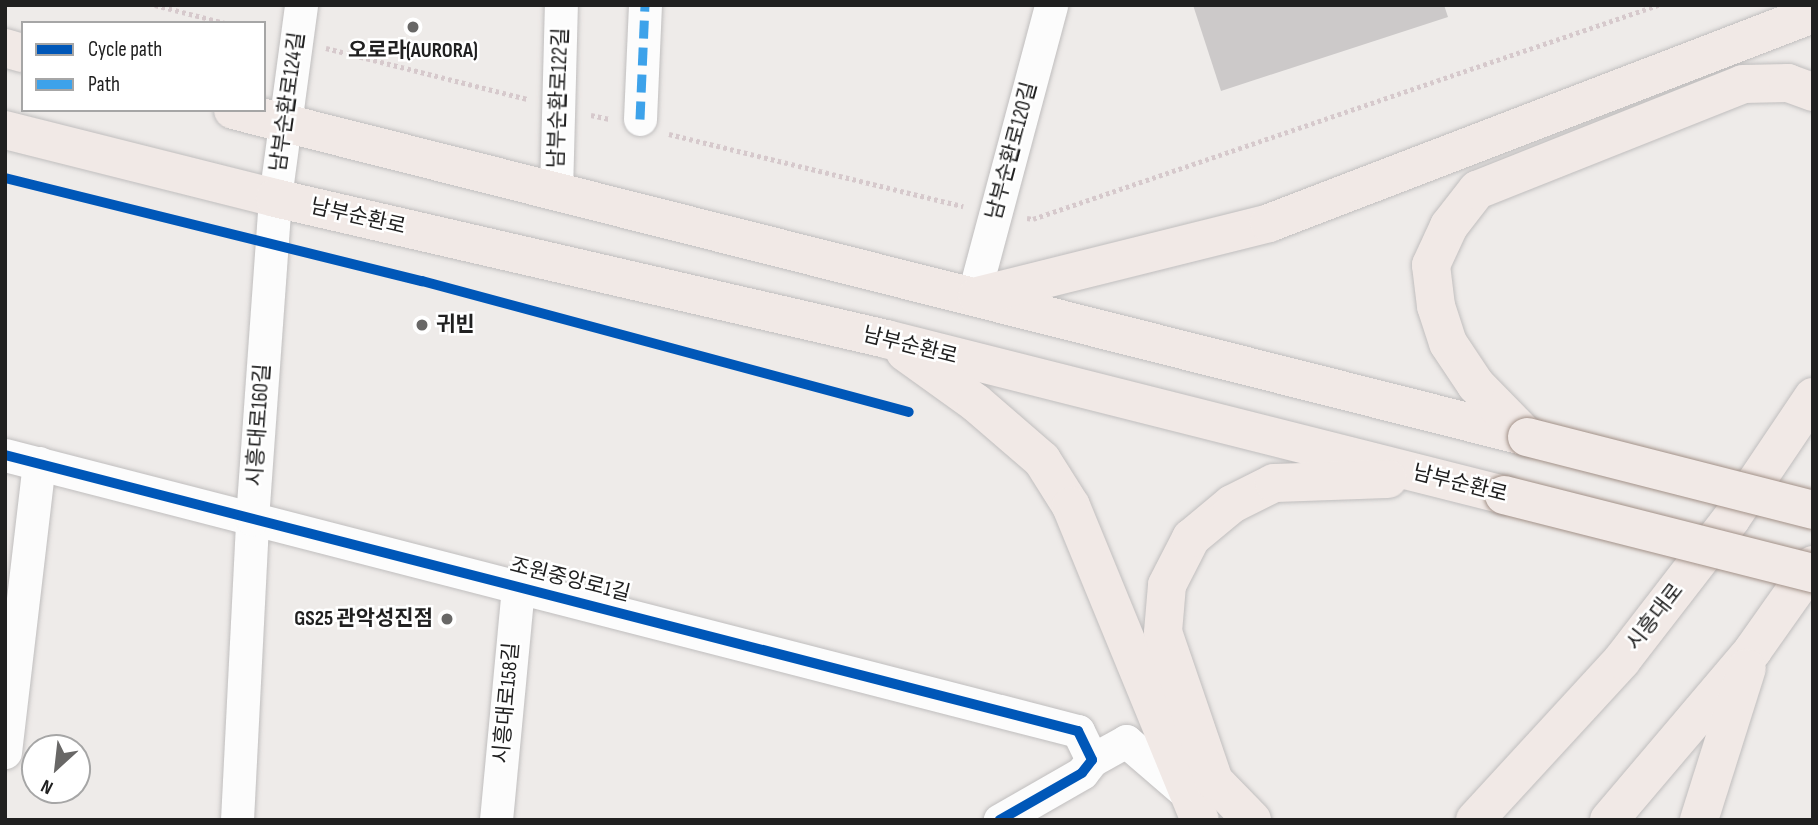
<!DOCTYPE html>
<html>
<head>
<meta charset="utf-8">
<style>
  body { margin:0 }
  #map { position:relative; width:1818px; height:825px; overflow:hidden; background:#eeebe9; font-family:"Sofia Sans Condensed","Noto Sans KR",sans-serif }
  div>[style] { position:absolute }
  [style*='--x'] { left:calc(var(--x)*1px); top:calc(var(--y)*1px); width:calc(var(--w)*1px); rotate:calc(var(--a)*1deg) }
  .building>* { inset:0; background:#ccc9c9 }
  .path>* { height:4.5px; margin-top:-2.25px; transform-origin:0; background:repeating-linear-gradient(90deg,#d6c9cc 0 3.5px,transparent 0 7px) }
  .roads { filter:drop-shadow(0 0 2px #c0bebe) drop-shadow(0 0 2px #c0bebe) }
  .minor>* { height:33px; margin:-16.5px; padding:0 16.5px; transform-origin:16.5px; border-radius:16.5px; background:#fcfcfc }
  .major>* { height:38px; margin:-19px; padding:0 19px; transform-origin:19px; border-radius:19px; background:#f1e9e6 }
  .bridges { filter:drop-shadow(0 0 2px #a29188) drop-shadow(0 0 2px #a29188) }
  .major-bridge>* { height:38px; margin:-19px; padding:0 19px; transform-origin:19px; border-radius:19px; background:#f1e9e6 }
  .quiet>* { height:9px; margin-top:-4.5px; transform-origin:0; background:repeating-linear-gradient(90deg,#3da2ea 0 18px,transparent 0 27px) }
  .cycleway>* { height:10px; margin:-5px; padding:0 5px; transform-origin:5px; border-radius:5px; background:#0057b8 }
  .dots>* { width:19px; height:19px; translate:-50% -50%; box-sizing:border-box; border:4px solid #fff; border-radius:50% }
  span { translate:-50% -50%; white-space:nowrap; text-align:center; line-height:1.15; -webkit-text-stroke:5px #fff; paint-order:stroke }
  .poi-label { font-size:21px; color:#202020; font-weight:700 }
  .left { translate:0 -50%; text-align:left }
  .right { translate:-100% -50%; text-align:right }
  .street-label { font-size:21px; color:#202020 }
  .frame { position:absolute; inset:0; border:7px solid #202020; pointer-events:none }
  .legend { position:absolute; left:21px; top:21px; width:245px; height:91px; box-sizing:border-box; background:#fff; border:2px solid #a6a6a6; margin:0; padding:9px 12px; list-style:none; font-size:21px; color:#202020 }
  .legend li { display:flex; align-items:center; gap:14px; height:35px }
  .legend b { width:35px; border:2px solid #a6a6a6 }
  .north { position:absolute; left:21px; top:734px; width:70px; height:70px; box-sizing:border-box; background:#fff; border:2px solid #a6a6a6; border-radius:50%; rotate:207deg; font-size:19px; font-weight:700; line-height:28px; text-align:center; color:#202020 }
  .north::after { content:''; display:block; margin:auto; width:24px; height:32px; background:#686766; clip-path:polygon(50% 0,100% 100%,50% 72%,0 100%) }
</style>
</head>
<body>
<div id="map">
  <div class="building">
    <i style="clip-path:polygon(1193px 5px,1444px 5px,1448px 17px,1221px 91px)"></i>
  </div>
  <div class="path">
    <i style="--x:155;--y:5;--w:72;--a:14.4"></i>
    <i style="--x:326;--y:48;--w:208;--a:14.2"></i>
    <i style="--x:591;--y:115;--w:19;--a:12"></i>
    <i style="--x:669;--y:134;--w:303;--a:13.8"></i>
    <i style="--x:1027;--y:218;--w:6;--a:9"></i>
    <i style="--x:1033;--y:219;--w:661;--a:-18.9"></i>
  </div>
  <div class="roads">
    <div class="minor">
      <i style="--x:640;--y:119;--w:114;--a:-87.5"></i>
      <i style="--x:556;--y:192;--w:187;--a:-88.5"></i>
      <i style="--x:973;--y:297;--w:302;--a:-75"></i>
      <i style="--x:5;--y:455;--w:1108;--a:14.43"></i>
      <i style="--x:1078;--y:731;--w:32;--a:64"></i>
      <i style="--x:1092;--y:760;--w:16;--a:128"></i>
      <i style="--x:1082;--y:773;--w:95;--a:150.2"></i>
      <i style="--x:5;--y:752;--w:291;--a:-83.3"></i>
      <i style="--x:1092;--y:760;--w:39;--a:-29"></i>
      <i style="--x:1126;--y:741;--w:87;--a:40.8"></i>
      <i style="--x:237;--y:820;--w:301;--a:-87.1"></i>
      <i style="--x:252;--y:519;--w:322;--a:-85.9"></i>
      <i style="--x:275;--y:198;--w:195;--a:-82.3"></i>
      <i style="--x:496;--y:820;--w:234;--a:-84.6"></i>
    </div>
    <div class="major">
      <i style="--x:5;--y:48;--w:19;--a:16"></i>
      <i style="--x:233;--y:110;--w:1335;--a:14.18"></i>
      <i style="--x:5;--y:130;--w:278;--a:14.1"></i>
      <i style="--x:275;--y:198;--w:627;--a:12.99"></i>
      <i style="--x:886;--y:339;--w:637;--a:14.17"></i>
      <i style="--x:977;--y:296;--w:301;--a:-14"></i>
      <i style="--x:1269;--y:223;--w:583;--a:-21.02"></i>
      <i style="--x:905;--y:352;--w:87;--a:35.7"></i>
      <i style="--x:976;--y:403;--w:87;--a:40.8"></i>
      <i style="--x:1042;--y:460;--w:54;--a:57.8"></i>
      <i style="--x:1071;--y:506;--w:339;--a:67.7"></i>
      <i style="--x:1527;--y:437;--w:73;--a:-134.4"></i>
      <i style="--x:1476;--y:385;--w:50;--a:-123.7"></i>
      <i style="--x:1448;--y:343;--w:39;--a:-108"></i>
      <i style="--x:1436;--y:306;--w:41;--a:-97"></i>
      <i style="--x:1431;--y:265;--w:43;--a:-65.2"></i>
      <i style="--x:1449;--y:226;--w:46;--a:-52.1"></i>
      <i style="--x:1477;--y:190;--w:286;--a:-21.7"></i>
      <i style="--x:1743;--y:84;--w:45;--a:-1.3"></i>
      <i style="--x:1788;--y:83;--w:27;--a:20"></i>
      <i style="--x:1252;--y:820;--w:54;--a:-134.3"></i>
      <i style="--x:1214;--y:781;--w:157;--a:-108.9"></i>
      <i style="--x:1163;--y:632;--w:47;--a:-85.1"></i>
      <i style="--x:1167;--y:585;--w:53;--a:-62.9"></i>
      <i style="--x:1191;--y:538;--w:53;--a:-39.7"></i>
      <i style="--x:1232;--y:504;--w:47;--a:-26.6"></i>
      <i style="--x:1274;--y:483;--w:114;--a:-2"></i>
      <i style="--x:1475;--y:820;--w:217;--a:-47.4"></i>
      <i style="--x:1622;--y:660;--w:178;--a:-52.3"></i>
      <i style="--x:1731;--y:519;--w:147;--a:-56.1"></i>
      <i style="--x:1609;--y:820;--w:223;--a:-49.7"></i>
      <i style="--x:1753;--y:650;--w:104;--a:-54.8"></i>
      <i style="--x:1699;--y:820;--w:159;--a:-72.5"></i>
    </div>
  </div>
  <div class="bridges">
    <div class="major-bridge">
      <i style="--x:1527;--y:437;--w:295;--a:14.3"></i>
      <i style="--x:1504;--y:495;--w:319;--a:14.2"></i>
    </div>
  </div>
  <div class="quiet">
    <i style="--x:640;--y:119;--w:114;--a:-87.5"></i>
  </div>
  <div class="cycleway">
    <i style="--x:5;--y:178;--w:430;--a:13.9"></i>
    <i style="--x:422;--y:281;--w:504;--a:15.06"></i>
    <i style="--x:5;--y:455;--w:1108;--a:14.43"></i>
    <i style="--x:1078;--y:731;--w:32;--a:64"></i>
    <i style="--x:1092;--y:760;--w:16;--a:128"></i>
    <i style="--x:1082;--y:773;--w:95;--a:150.2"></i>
  </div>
  <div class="dots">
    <i style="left:413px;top:27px;background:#686766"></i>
    <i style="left:422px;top:325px;background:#686766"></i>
    <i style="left:447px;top:619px;background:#686766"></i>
  </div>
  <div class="poi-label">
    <span style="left:413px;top:51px">오로라(AURORA)</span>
    <span class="left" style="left:436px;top:325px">귀빈</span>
    <span class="right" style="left:433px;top:619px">GS25 관악성진점</span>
  </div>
  <div class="street-label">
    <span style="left:559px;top:98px;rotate:-88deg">남부순환로122길</span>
    <span style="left:288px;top:102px;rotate:-82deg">남부순환로124길</span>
    <span style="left:1012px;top:151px;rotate:-75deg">남부순환로120길</span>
    <span style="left:358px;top:217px;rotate:13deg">남부순환로</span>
    <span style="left:910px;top:346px;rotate:14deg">남부순환로</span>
    <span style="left:259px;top:425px;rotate:-86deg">시흥대로160길</span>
    <span style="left:1460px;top:484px;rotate:14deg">남부순환로</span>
    <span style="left:570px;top:580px;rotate:14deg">조원중앙로1길</span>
    <span style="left:1655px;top:617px;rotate:-52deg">시흥대로</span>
    <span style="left:507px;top:703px;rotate:-85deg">시흥대로158길</span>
  </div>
  <div class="frame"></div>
  <ul class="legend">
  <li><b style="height:9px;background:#0057b8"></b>Cycle path</li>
  <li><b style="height:9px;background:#3da2ea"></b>Path</li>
  </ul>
  <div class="north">N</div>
</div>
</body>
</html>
